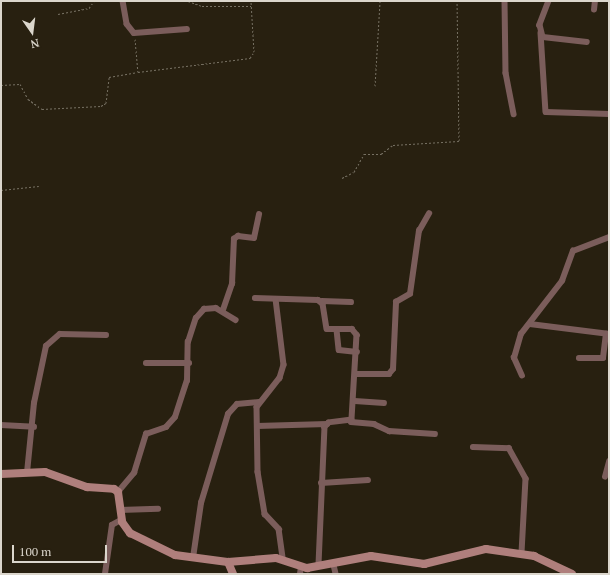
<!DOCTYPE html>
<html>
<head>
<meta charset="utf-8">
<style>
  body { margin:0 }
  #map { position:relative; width:610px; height:575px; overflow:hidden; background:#282010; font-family:"PT Serif",serif }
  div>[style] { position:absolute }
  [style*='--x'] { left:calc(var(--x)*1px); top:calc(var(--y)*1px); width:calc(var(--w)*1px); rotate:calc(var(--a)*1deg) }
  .path>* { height:1px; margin-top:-0.5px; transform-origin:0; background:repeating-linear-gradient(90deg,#767062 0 2px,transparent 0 4px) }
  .street>* { height:5.5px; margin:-2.75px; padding:0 2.75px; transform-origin:2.75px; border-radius:2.75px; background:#7b5d5b }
  .secondary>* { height:8px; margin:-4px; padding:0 4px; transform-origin:4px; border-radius:4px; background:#af7f7c }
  span { translate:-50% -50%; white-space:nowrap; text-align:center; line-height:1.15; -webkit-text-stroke:3px #282010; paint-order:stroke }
  .frame { position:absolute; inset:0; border:2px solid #dbd6cc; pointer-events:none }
  .north { position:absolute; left:12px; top:12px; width:40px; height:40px; -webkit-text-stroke:3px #282010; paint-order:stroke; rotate:166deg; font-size:11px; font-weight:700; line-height:16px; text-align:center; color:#dbd6cc }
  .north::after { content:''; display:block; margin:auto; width:14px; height:18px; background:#dbd6cc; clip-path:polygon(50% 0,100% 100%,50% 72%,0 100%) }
  .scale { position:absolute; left:12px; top:545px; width:95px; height:18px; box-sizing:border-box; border:2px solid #dbd6cc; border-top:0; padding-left:5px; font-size:12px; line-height:14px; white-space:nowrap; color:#dbd6cc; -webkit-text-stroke:3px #282010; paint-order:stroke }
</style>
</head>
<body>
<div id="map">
  <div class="path">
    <i style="--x:188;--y:1;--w:15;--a:20"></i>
    <i style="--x:202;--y:6;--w:49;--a:0"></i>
    <i style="--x:58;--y:14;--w:32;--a:-11"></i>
    <i style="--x:89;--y:8;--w:9;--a:-54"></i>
    <i style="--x:135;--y:39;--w:33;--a:85"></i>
    <i style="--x:138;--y:72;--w:113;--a:-7.1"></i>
    <i style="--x:250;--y:58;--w:7;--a:-56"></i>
    <i style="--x:254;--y:52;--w:51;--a:-93.4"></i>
    <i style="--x:1;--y:85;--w:19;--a:-3"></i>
    <i style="--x:20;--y:84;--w:17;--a:62"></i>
    <i style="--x:28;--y:99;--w:17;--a:36"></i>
    <i style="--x:42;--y:109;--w:59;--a:-2.9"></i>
    <i style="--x:101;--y:106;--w:6;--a:-31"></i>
    <i style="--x:106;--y:103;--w:26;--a:-83"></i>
    <i style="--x:109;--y:77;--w:28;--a:-10"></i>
    <i style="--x:375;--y:86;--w:85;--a:-86.6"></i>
    <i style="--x:342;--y:178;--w:13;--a:-27"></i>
    <i style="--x:354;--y:172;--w:21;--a:-61"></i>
    <i style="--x:364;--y:154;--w:17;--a:0"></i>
    <i style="--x:381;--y:154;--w:15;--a:-37"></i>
    <i style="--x:393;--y:145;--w:66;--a:-3.5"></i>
    <i style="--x:459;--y:141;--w:140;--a:-90.8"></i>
    <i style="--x:1;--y:190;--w:38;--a:-6"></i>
  </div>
  <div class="street">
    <i style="--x:123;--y:1;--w:23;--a:80"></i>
    <i style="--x:127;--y:24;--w:11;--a:52"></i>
    <i style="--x:134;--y:33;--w:53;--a:-4.3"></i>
    <i style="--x:505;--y:1;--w:72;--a:89.2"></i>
    <i style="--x:506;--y:73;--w:42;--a:79"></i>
    <i style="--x:549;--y:1;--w:26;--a:111"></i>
    <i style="--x:540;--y:25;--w:12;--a:76"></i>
    <i style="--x:543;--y:37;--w:44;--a:6.5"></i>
    <i style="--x:594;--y:10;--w:9;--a:-84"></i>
    <i style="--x:541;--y:33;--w:79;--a:86.4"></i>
    <i style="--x:546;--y:112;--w:63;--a:1.8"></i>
    <i style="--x:255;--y:298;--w:63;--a:1.8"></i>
    <i style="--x:318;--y:300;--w:6;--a:39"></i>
    <i style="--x:323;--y:304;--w:25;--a:81"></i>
    <i style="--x:327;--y:329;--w:25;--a:0"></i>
    <i style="--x:352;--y:329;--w:8;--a:50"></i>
    <i style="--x:357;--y:335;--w:85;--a:93.4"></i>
    <i style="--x:352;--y:420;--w:23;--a:173"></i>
    <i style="--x:329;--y:423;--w:6;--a:135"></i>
    <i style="--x:325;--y:427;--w:139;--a:92.5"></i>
    <i style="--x:276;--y:299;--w:66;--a:83.1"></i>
    <i style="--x:284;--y:365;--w:14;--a:107"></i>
    <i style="--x:280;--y:378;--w:37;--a:128"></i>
    <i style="--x:257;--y:407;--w:65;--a:89.1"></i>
    <i style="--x:258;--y:472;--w:43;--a:80.5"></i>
    <i style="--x:265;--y:514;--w:21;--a:47"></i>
    <i style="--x:279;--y:529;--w:30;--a:82"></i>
    <i style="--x:322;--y:301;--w:29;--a:2"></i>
    <i style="--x:223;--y:310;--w:28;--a:-71"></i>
    <i style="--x:232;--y:284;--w:45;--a:-87.5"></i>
    <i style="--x:234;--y:239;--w:5;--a:-37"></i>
    <i style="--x:238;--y:236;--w:16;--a:7"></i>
    <i style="--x:254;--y:238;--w:24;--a:-78"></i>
    <i style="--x:530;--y:324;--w:80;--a:7.2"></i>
    <i style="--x:337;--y:330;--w:20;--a:84"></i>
    <i style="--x:339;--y:350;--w:18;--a:6"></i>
    <i style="--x:579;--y:358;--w:24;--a:0"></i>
    <i style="--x:603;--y:358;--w:24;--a:-83"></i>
    <i style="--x:146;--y:363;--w:43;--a:0"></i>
    <i style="--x:356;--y:374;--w:33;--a:0"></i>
    <i style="--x:389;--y:374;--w:6;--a:-51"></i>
    <i style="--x:393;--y:369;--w:67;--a:-87.4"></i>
    <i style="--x:396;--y:302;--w:16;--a:-30"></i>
    <i style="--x:410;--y:294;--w:64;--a:-81.9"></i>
    <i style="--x:419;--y:231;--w:20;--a:-60"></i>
    <i style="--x:522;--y:376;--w:20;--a:-114"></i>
    <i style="--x:514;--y:358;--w:25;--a:-74"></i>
    <i style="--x:521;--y:334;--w:67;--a:-52.3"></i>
    <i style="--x:562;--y:281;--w:32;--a:-70"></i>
    <i style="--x:573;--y:251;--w:39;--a:-21"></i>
    <i style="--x:355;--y:401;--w:29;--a:4"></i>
    <i style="--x:351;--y:422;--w:23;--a:5"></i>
    <i style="--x:374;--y:424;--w:17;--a:25"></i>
    <i style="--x:389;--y:431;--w:46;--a:3.7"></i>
    <i style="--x:1;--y:425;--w:33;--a:3"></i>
    <i style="--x:257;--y:426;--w:70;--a:-1.6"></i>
    <i style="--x:473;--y:447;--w:36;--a:2"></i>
    <i style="--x:509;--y:448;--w:35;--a:61"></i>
    <i style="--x:526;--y:479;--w:74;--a:93.1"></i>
    <i style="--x:27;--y:473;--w:70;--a:-84.3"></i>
    <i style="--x:34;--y:403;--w:58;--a:-78.1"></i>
    <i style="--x:46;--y:346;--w:18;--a:-41"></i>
    <i style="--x:60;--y:334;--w:46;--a:1.2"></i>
    <i style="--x:605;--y:477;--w:16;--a:-75"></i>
    <i style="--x:321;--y:483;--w:47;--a:-3.7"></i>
    <i style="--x:118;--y:492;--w:25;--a:-50"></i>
    <i style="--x:134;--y:473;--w:41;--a:-72.9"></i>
    <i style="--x:146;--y:434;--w:21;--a:-19"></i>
    <i style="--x:166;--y:427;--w:13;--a:-48"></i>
    <i style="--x:175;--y:417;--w:38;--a:-72"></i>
    <i style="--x:187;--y:381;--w:39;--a:-89"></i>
    <i style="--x:188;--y:342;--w:25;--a:-72"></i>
    <i style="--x:196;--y:318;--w:12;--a:-48"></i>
    <i style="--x:204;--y:309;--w:12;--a:-5"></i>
    <i style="--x:216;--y:308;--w:23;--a:31"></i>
    <i style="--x:120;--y:510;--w:38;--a:-2"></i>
    <i style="--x:193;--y:558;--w:56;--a:-81.7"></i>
    <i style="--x:201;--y:503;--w:93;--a:-73.1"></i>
    <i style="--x:228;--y:414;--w:13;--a:-48"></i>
    <i style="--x:237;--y:404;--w:22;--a:-5"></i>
    <i style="--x:334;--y:565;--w:9;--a:77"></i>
    <i style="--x:105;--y:574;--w:49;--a:-81.9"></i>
    <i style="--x:112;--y:525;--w:10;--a:-29"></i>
    <i style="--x:300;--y:574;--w:7;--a:-82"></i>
  </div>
  <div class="secondary">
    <i style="--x:1;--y:474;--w:44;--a:-2.6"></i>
    <i style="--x:45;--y:472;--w:45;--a:19.7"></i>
    <i style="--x:87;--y:487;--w:27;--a:4"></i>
    <i style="--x:114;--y:489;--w:5;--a:37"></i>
    <i style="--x:118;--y:492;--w:30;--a:82"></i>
    <i style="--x:122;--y:522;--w:14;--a:54"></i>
    <i style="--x:130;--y:533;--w:50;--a:26.1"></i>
    <i style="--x:175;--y:555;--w:53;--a:7.5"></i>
    <i style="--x:228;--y:562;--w:13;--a:67"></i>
    <i style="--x:228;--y:562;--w:48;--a:-4.8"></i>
    <i style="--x:276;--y:558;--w:33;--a:18"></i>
    <i style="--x:307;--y:568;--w:65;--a:-10.6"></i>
    <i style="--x:371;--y:556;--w:54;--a:8.6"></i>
    <i style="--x:424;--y:564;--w:64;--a:-13.6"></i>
    <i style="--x:486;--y:549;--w:49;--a:8.3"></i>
    <i style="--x:534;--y:556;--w:42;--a:25.3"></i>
  </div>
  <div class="frame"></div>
  <div class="north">N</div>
  <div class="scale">100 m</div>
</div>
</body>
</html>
